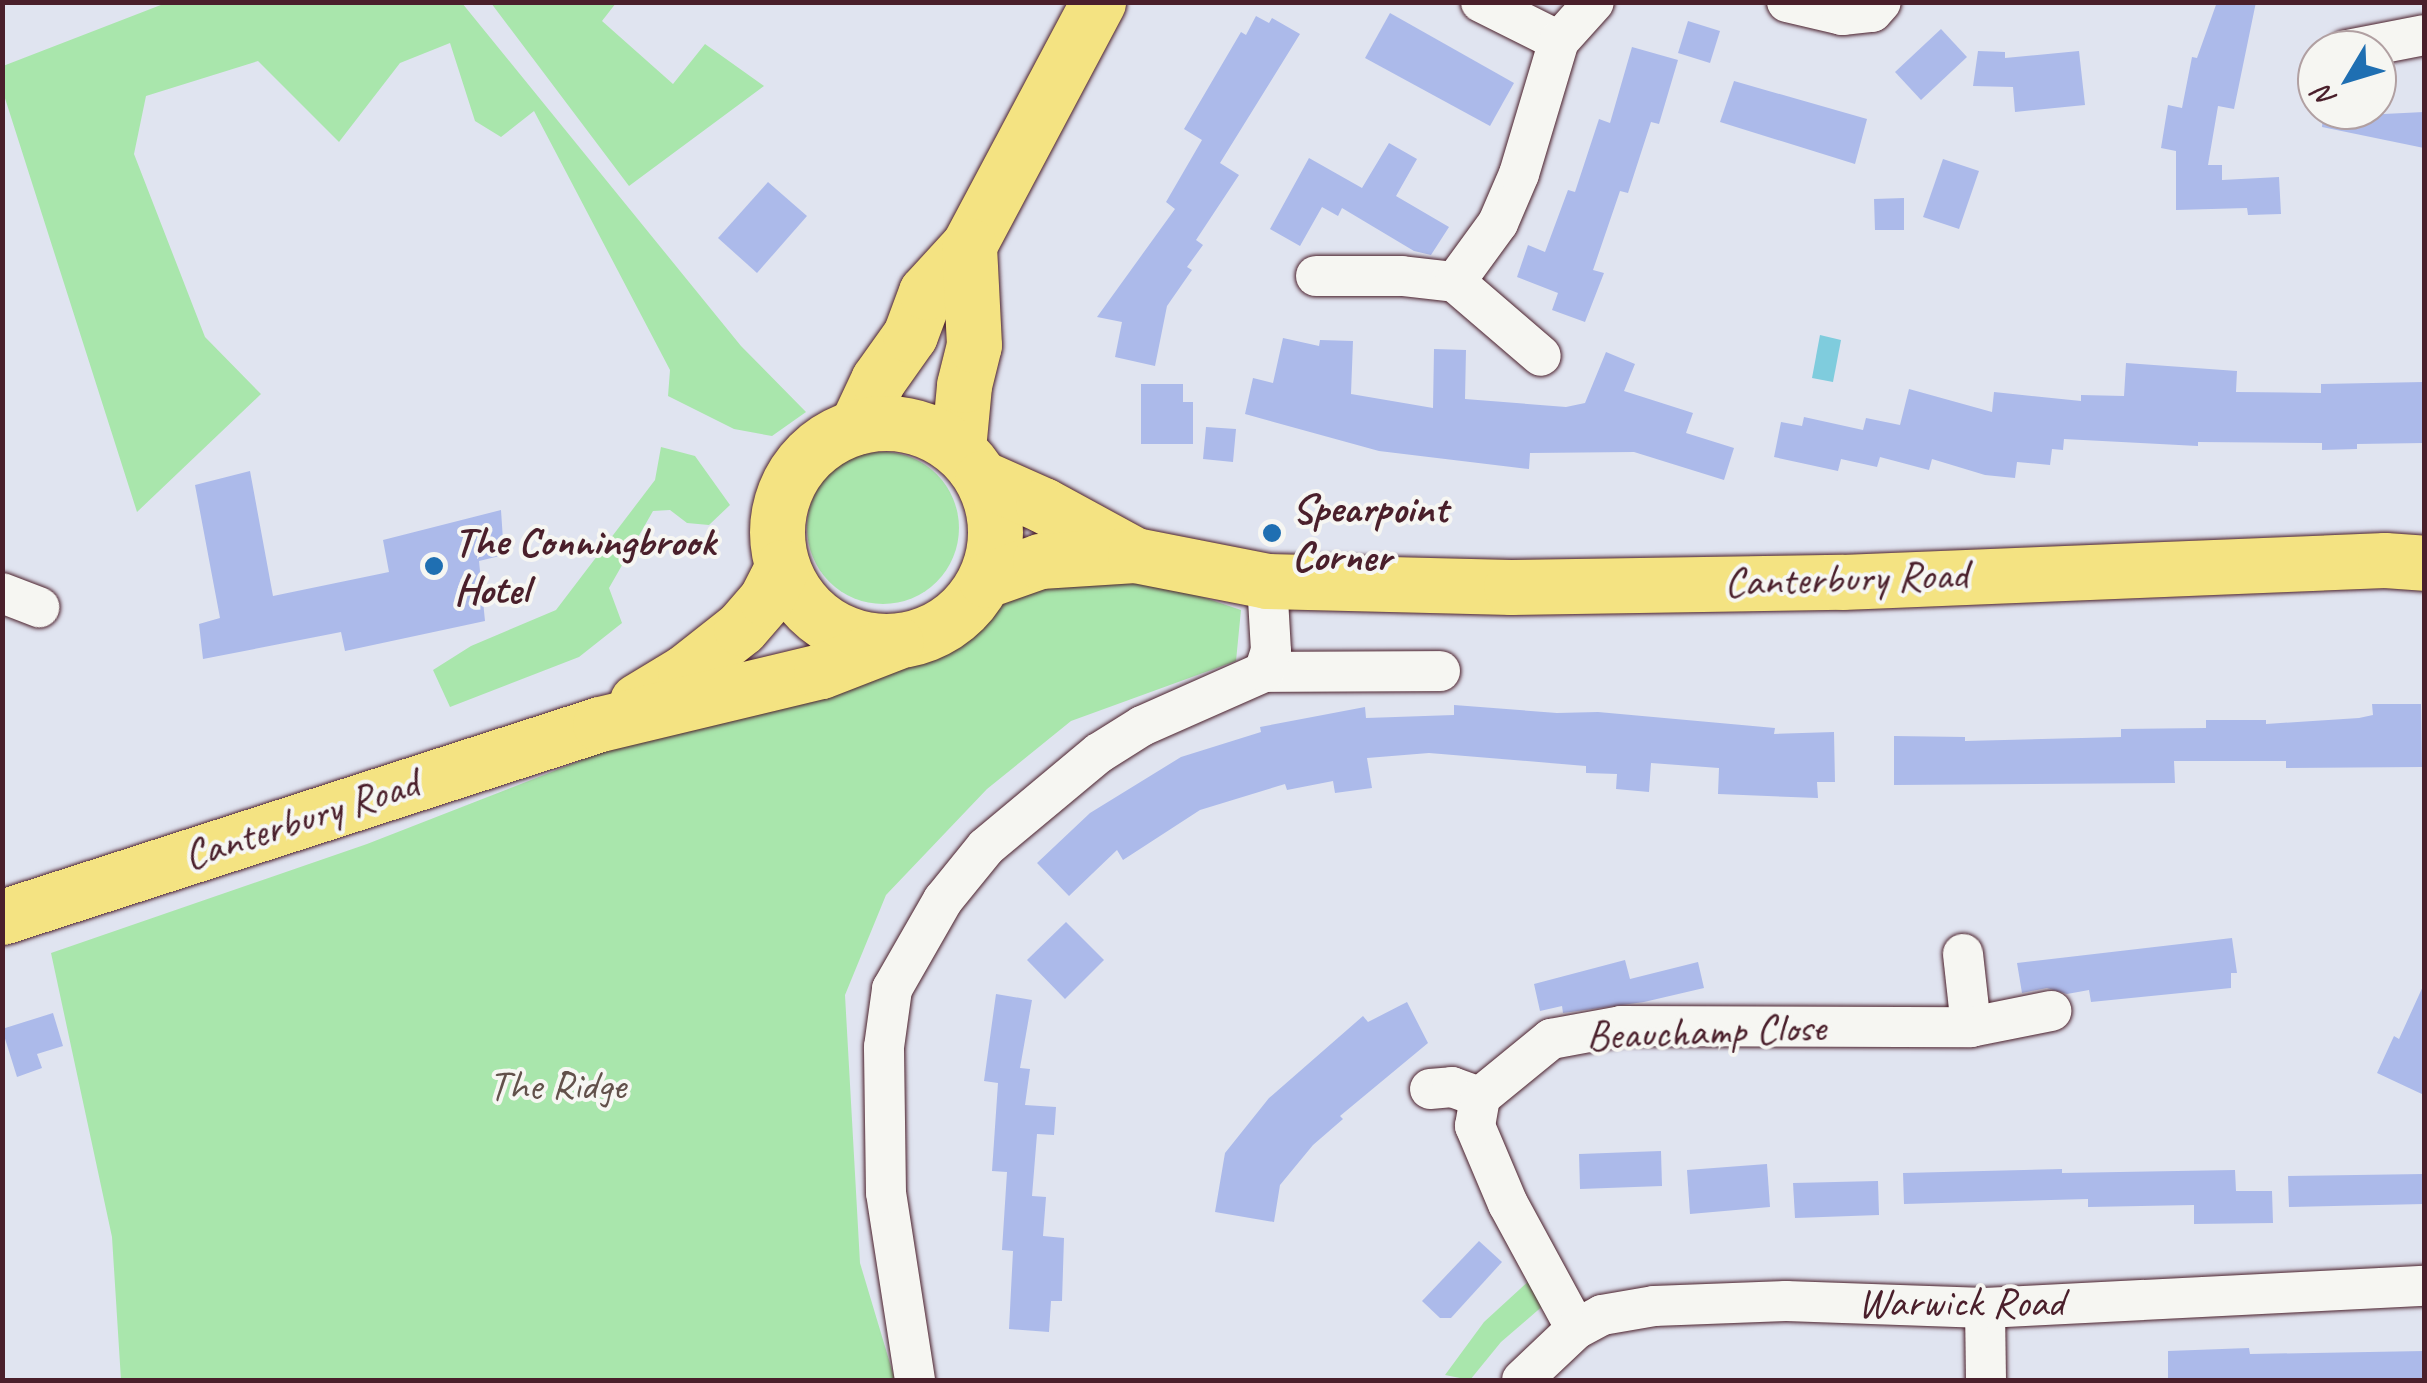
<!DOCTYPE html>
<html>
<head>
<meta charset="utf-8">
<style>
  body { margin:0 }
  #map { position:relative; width:2427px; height:1383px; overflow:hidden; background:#e0e4f0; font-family:Caveat,sans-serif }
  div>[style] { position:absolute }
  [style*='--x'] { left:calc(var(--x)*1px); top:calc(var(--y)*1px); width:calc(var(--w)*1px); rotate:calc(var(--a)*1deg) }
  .green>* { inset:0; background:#a9e6ac }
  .round { border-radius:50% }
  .water>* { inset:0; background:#7fccdd }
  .building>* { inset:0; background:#acbaea }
  .roads { filter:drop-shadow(0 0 2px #4a1f2b) drop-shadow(0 0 2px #4a1f2b) }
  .minor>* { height:40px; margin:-20px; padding:0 20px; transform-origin:20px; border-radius:20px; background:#f6f6f2 }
  .primary>* { height:55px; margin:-27.5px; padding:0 27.5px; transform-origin:27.5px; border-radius:27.5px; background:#f4e382 }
  .trunk>* { height:55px; margin:-27.5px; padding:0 27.5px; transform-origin:27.5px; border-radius:27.5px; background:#f4e382 }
  .trunk>.ring { margin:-27.5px; padding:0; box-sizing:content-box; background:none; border:55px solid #f4e382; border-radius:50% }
  .dots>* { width:28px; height:28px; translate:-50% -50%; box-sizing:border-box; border:5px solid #f6f6f2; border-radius:50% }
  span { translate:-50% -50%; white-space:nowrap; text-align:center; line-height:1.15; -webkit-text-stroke:8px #f6f6f2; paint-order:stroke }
  .poi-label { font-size:42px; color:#4a1f2b; font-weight:700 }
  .left { translate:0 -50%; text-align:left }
  .street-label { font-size:42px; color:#4a1f2b }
  .park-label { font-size:42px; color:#62514b }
  .frame { position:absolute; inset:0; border:5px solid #4a1f2b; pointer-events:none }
  .north { position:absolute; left:2297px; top:30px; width:100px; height:100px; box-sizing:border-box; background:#f6f6f2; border:2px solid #b1a0a2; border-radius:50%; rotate:232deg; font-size:28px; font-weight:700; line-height:40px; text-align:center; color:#4a1f2b }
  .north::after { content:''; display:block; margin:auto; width:35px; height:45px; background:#1f6fb2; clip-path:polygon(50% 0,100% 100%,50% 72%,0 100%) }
</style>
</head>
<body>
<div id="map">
  <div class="green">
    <i style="clip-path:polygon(166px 3px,462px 3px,741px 346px,806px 412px,772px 436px,734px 429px,668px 396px,670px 370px,534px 111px,501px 137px,475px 121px,450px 43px,400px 63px,339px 142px,258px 61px,146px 96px,134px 154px,205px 337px,261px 394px,137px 512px,3px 92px,3px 66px)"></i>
    <i style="clip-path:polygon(491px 3px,616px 3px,602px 21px,673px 84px,705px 44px,764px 86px,629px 186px)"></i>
    <i style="clip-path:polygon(661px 447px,695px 456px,730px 505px,709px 525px,687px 523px,670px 510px,653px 511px,609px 588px,622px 623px,579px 657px,450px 707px,433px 670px,471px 646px,556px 610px,655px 480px)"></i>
    <i class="round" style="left:807px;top:452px;width:152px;height:152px"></i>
    <i style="clip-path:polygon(1140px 576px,1241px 610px,1236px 661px,1071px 721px,987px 789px,886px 895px,845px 995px,860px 1263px,895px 1380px,121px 1380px,112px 1237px,51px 953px,367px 844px,618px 746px,805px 702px,958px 636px,1021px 579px)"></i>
    <i style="clip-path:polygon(1531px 1279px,1545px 1304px,1501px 1342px,1470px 1380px,1445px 1375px,1484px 1322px)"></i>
  </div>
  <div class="water">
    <i style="clip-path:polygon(1820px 335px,1841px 340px,1833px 382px,1812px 378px)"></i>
  </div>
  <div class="building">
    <i style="clip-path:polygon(2217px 2px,2256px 2px,2234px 109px,2218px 106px,2208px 165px,2222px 165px,2222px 180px,2279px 177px,2281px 214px,2248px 215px,2247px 208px,2176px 210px,2176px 151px,2161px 148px,2168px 105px,2182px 108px,2192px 57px,2197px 58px)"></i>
    <i style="clip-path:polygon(1390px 13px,1514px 83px,1490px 126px,1365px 58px)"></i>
    <i style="clip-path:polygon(1256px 16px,1269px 23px,1272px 18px,1300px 34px,1220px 163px,1239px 175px,1196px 240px,1203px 245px,1187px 267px,1192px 270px,1167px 306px,1155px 366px,1115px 357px,1122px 322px,1097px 317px,1175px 209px,1166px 202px,1202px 140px,1184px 129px,1241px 32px,1246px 35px)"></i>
    <i style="clip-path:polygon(1688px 21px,1720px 31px,1710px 63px,1678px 53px)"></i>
    <i style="clip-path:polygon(1941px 29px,1967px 57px,1921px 100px,1895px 72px)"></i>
    <i style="clip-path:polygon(1632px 47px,1678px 60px,1659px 124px,1651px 122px,1628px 193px,1620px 191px,1593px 270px,1604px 273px,1585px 322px,1552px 310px,1558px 293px,1517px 277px,1528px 245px,1545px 252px,1568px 190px,1575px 192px,1599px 119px,1610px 123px)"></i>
    <i style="clip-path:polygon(1978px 51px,2005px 52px,2005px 58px,2079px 51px,2085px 105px,2015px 112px,2013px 87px,1973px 86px)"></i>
    <i style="clip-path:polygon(1734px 81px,1867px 119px,1855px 164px,1720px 122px)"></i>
    <i style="clip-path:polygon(2424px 112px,2424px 148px,2322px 127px,2323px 117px)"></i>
    <i style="clip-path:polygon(1389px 143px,1417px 159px,1396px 196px,1449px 227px,1431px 255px,1414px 251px,1342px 208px,1338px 216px,1322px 207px,1300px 246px,1270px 229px,1309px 158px,1362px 188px)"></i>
    <i style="clip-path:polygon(1943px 159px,1979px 171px,1959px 229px,1923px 217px)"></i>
    <i style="clip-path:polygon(768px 182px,807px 216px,757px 273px,718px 238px)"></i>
    <i style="clip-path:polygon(1904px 198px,1904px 230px,1875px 230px,1874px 199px)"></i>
    <i style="clip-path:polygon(1283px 338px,1319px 346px,1320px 340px,1353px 341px,1351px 394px,1433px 408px,1434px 349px,1466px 350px,1465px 399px,1566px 407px,1585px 403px,1606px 352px,1635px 364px,1624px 391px,1693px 413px,1686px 433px,1734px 448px,1724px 480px,1634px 452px,1530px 453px,1529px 469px,1379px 451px,1245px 414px,1253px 378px,1273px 383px)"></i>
    <i style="clip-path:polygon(2126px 363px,2237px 371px,2236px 392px,2321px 393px,2321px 384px,2424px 382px,2424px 443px,2357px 444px,2357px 449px,2322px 450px,2322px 443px,2198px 442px,2198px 446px,2064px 439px,2063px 450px,2052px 449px,2050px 465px,2017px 462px,2015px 478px,1985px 475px,1932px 459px,1929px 470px,1880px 457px,1877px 467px,1841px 459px,1838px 471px,1774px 457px,1781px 422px,1802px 426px,1804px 417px,1863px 430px,1866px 418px,1900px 425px,1909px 389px,1992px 412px,1994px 392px,2081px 401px,2081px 395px,2124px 396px)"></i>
    <i style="clip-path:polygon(1141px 384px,1183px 384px,1183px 402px,1193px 402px,1193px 444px,1141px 444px)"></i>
    <i style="clip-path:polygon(1206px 427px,1236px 429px,1233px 462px,1203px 459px)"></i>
    <i style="clip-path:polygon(250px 471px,273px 596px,389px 572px,383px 540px,501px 510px,504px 555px,479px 561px,485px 621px,345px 651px,341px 632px,203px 659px,199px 624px,220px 618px,195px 485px)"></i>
    <i style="clip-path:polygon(2372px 704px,2421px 704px,2422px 767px,2286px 768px,2286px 761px,2174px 761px,2175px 783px,1894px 785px,1894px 736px,1965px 737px,1965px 741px,2121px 737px,2121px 729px,2206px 728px,2206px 720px,2266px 720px,2266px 724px,2359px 718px,2373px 715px)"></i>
    <i style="clip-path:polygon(1454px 705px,1557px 713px,1598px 712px,1775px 728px,1774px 734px,1834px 732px,1835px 782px,1817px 782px,1818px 798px,1718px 794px,1719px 768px,1651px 763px,1649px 792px,1616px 789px,1617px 774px,1586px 773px,1586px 766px,1429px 753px,1367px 758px,1372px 788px,1335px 793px,1333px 781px,1287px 790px,1285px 784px,1200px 810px,1123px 860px,1117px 850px,1069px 896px,1037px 863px,1090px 813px,1181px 757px,1261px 732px,1260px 727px,1365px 707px,1366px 718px,1454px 715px)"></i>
    <i style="clip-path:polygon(1066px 922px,1104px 960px,1065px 999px,1027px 960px)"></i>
    <i style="clip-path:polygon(2232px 938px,2237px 973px,2231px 973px,2231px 988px,2091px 1002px,2089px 990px,2067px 994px,2047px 988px,2022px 993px,2017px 963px)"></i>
    <i style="clip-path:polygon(1625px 960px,1630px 979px,1698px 962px,1704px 988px,1644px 1002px,1563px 1013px,1562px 1006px,1540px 1011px,1534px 984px)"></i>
    <i style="clip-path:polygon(2424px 984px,2424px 1095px,2377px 1073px,2394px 1036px,2399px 1039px)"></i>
    <i style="clip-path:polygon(996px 994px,1032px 1000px,1020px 1068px,1030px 1069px,1025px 1105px,1056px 1107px,1054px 1135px,1037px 1134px,1032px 1196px,1046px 1197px,1043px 1236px,1064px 1238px,1062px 1301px,1051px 1301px,1049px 1332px,1009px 1329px,1013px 1251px,1002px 1250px,1007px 1172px,992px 1171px,998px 1083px,984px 1081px)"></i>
    <i style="clip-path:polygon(1407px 1002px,1428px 1043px,1340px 1116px,1343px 1119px,1313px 1145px,1280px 1185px,1274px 1222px,1215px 1212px,1225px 1153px,1269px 1098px,1363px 1016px,1368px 1022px)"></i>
    <i style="clip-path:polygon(53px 1013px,63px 1046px,37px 1054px,42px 1068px,17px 1077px,2px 1029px)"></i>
    <i style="clip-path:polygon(1661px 1151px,1662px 1186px,1580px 1189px,1579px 1154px)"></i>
    <i style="clip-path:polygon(1767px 1164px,1770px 1207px,1690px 1214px,1687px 1170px)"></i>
    <i style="clip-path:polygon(2062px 1169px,2062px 1173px,2235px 1170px,2236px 1191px,2272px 1191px,2273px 1223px,2194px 1224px,2194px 1205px,2088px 1207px,2088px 1199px,1904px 1204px,1903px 1173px)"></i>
    <i style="clip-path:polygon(2424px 1174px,2424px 1204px,2289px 1207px,2288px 1176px)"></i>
    <i style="clip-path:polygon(1878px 1181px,1879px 1215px,1795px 1218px,1793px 1183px)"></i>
    <i style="clip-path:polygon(1479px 1241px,1502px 1262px,1451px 1318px,1440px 1318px,1422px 1301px)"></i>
    <i style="clip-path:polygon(2249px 1348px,2250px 1354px,2424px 1351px,2424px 1380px,2168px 1380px,2168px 1351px)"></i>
  </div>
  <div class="roads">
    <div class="minor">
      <i style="--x:1481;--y:2;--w:87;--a:26.6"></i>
      <i style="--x:1787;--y:2;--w:57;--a:13.3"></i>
      <i style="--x:1842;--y:15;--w:30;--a:-6"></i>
      <i style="--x:1872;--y:12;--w:13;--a:-48"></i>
      <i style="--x:2347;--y:50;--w:78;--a:-11"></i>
      <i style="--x:1316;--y:276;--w:86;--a:0"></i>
      <i style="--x:1402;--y:276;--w:53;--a:6.5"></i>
      <i style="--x:1455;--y:282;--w:113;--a:40.7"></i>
      <i style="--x:1455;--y:282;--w:73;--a:-53.9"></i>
      <i style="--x:1498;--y:223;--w:53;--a:-66.8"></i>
      <i style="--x:1519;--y:174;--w:139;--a:-73.3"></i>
      <i style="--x:1559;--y:41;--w:52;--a:-48.1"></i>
      <i style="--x:2;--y:593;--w:40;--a:21"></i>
      <i style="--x:1264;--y:672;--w:176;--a:-0.3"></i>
      <i style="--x:1963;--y:954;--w:73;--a:83.7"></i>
      <i style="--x:1430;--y:1089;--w:22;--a:-5"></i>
      <i style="--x:1452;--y:1087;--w:30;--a:20"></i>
      <i style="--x:1985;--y:1308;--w:72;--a:89.2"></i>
      <i style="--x:1576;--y:1329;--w:142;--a:-118.5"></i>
      <i style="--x:1508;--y:1204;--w:85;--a:-112.9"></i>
      <i style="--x:1475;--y:1126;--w:29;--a:-80"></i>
      <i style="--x:1480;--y:1097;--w:92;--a:-39.2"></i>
      <i style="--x:1551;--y:1039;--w:71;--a:-10.5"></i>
      <i style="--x:1621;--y:1026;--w:350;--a:0.2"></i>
      <i style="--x:1971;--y:1027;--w:82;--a:-11.3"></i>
      <i style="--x:915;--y:1380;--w:189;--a:-98.8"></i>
      <i style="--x:886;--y:1193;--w:146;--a:-90.8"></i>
      <i style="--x:884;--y:1047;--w:59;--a:-82.1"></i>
      <i style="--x:892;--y:989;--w:103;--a:-60.2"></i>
      <i style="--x:943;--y:900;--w:68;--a:-50.9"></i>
      <i style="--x:986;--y:847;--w:147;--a:-39.8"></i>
      <i style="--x:1099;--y:753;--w:51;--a:-32.1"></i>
      <i style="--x:1142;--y:726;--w:133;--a:-23.9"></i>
      <i style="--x:1264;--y:672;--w:22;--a:-72"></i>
      <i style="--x:1271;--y:651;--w:70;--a:-93.3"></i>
      <i style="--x:1522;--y:1380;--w:74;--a:-43.4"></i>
      <i style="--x:1576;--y:1329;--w:30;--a:-28"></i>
      <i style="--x:1602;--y:1315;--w:53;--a:-9.8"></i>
      <i style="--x:1654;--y:1306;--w:132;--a:-2.2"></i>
      <i style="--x:1786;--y:1301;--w:199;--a:2"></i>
      <i style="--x:1985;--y:1308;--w:440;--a:-2.9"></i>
    </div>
    <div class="primary">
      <i style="--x:856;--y:427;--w:52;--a:-64.9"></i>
      <i style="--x:878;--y:380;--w:55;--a:-54.6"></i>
      <i style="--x:910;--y:335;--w:46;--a:-69.6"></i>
      <i style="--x:926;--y:292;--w:64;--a:-47.5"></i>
      <i style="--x:969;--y:245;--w:275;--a:-62"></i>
      <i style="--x:958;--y:449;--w:64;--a:-84.6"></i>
      <i style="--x:964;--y:385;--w:41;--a:-76"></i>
      <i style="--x:974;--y:345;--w:100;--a:-92.9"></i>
    </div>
    <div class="trunk">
      <i class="ring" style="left:777px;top:423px;width:163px;height:163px"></i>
      <i style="--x:982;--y:478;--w:67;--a:23.9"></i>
      <i style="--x:1043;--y:505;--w:105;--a:28.5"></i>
      <i style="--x:986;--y:580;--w:57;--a:-19.4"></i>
      <i style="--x:1040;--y:561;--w:95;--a:-3.6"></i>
      <i style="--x:1135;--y:555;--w:135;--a:11.1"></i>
      <i style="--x:1267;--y:581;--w:244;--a:1.4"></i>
      <i style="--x:1511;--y:587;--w:331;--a:-0.9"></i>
      <i style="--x:1842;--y:582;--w:543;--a:-2.32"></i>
      <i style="--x:2385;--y:560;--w:39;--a:4"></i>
      <i style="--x:637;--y:701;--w:56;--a:-31.1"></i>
      <i style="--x:685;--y:672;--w:71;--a:-38.2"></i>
      <i style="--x:741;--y:628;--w:38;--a:-49"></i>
      <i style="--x:766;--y:599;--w:36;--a:-63"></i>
      <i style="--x:2;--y:917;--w:628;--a:-17.89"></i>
      <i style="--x:600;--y:724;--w:227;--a:-13.5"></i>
      <i style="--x:821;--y:671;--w:80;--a:-21.1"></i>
    </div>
  </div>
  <div class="dots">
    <i style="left:1272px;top:533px;background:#1f6fb2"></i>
    <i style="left:434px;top:566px;background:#1f6fb2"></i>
  </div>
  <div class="poi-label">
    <span class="left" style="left:1292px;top:533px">Spearpoint<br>Corner</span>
    <span class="left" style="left:454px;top:566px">The Conningbrook<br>Hotel</span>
  </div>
  <div class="street-label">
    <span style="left:1846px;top:579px;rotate:-2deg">Canterbury Road</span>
    <span style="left:301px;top:820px;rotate:-18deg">Canterbury Road</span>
    <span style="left:1706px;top:1032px;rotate:-2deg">Beauchamp Close</span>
    <span style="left:1961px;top:1303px">Warwick Road</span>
  </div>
  <div class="park-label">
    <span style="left:557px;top:1086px">The Ridge</span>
  </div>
  <div class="frame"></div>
  <div class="north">N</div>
</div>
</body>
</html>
